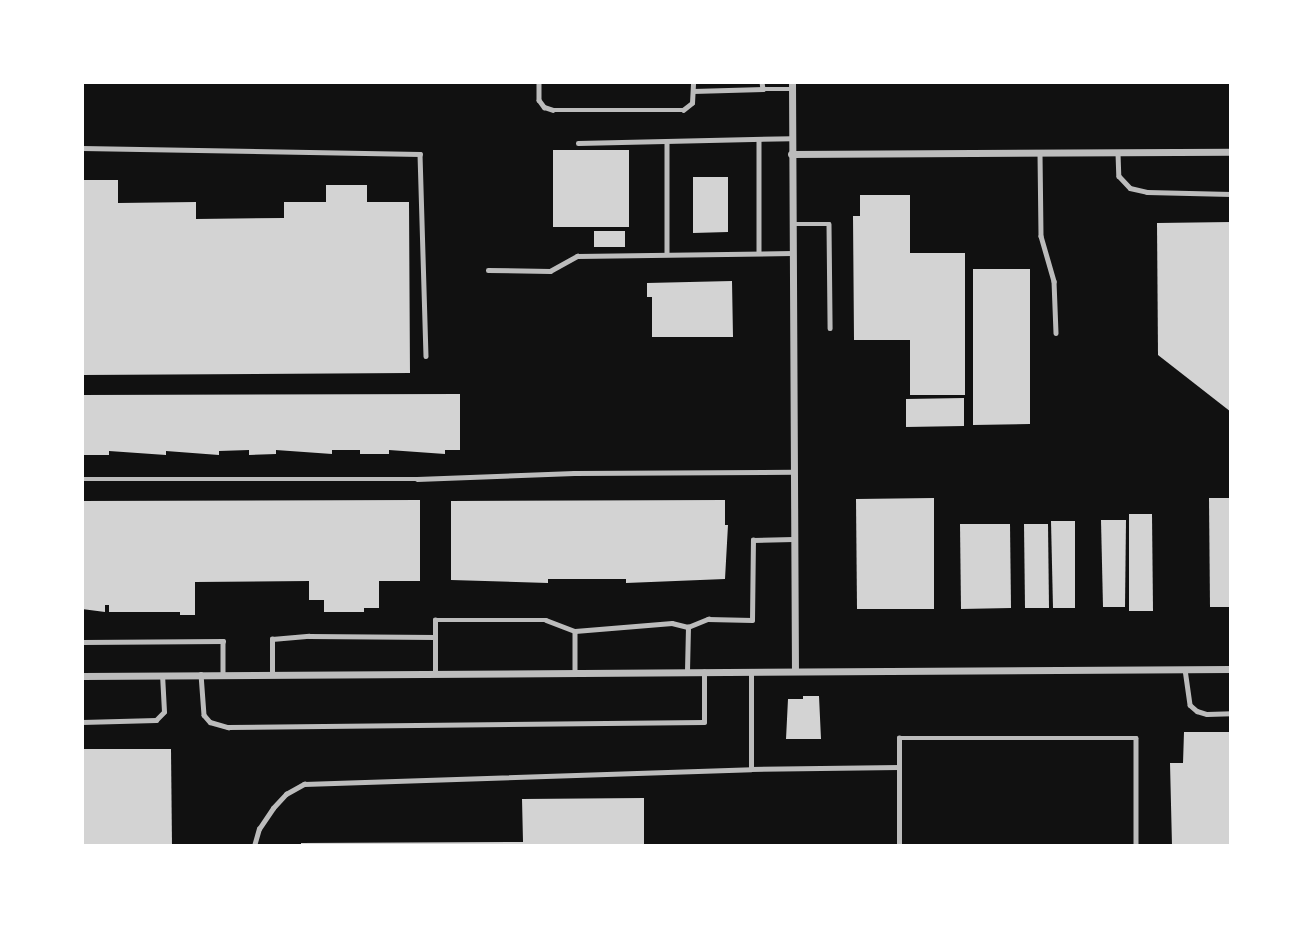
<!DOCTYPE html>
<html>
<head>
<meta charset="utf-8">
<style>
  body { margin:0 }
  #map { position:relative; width:1313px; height:928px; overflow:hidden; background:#111; font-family:"Crimson Pro",serif }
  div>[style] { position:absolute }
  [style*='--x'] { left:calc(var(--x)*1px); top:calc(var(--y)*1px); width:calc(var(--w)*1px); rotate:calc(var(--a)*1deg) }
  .building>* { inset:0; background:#d3d3d3 }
  .service>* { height:4.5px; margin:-2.25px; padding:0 2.25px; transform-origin:2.25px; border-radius:2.25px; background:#bcbcbc }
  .minor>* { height:7px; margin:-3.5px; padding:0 3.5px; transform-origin:3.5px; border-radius:3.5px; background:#bcbcbc }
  span { translate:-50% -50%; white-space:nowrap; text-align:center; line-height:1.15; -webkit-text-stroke:7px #fff; paint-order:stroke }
  .frame { position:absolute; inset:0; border:84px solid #fff; pointer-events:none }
</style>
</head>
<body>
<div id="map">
  <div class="building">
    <i style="clip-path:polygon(553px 150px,629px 150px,629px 227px,553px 227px)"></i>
    <i style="clip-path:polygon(693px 177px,728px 177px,728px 232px,693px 233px)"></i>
    <i style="clip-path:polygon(82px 180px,118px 180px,118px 203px,196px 202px,196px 219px,284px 218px,284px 202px,326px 202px,326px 185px,367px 185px,367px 202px,409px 202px,410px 373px,82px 375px)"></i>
    <i style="clip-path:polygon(860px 195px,910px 195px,910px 253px,965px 253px,965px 395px,910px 395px,910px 340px,854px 340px,853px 216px,860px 216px)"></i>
    <i style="clip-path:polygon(1231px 222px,1231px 412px,1158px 355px,1157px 223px)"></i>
    <i style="clip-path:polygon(594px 231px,625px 231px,625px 247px,594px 247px)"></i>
    <i style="clip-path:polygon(973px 269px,1030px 269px,1030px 424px,973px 425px)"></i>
    <i style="clip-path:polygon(732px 281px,733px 337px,652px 337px,652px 297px,647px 297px,647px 283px)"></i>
    <i style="clip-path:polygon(460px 394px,460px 450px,445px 450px,445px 454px,389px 450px,389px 454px,360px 454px,360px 450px,332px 450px,332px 454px,276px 450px,276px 454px,249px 455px,249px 450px,219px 451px,219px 455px,166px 451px,166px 455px,109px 451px,109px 455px,82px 455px,82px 395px)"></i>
    <i style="clip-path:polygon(964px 398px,964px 426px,906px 427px,906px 399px)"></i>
    <i style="clip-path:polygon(934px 498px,934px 609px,857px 609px,856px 499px)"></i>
    <i style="clip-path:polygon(1209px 498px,1231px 498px,1231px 607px,1210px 607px)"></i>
    <i style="clip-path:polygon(420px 500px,420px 581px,379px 581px,379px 608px,364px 608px,364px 612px,324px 612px,324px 600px,309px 600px,309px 581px,195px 582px,195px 615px,180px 615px,180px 612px,109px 612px,109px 605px,105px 605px,105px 612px,82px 609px,82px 501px)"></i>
    <i style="clip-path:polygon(725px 500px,725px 525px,728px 525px,725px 579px,626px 583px,626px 579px,548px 579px,548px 583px,451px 580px,451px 501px)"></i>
    <i style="clip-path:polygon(1129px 514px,1152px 514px,1153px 611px,1129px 611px)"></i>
    <i style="clip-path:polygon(1101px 520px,1126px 520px,1125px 607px,1103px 607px)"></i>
    <i style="clip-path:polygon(1051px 521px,1075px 521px,1075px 608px,1053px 608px)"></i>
    <i style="clip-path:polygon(960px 524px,1010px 524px,1011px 608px,961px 609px)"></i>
    <i style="clip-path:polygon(1024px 524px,1048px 524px,1049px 608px,1025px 608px)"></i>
    <i style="clip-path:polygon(803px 696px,819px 696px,821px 739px,786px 739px,788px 699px,803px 699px)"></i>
    <i style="clip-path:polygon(1184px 732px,1231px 732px,1231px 846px,1172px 846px,1170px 763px,1183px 763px)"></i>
    <i style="clip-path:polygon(82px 749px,171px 749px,172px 846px,82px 846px)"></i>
    <i style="clip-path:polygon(644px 798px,644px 846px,301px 846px,301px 843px,523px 842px,522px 799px)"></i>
  </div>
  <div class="service">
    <i style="--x:539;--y:82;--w:18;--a:90"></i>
    <i style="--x:539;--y:100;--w:9;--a:54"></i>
    <i style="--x:544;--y:107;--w:9;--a:18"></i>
    <i style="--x:553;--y:110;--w:130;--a:0"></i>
    <i style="--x:683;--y:110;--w:11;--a:-38"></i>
    <i style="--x:692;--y:103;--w:21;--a:-87"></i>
    <i style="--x:762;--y:82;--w:7;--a:82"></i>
    <i style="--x:763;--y:89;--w:29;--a:0"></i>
    <i style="--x:693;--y:91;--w:70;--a:-1.6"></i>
    <i style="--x:759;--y:139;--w:114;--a:90"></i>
    <i style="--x:667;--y:141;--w:112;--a:90"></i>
    <i style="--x:578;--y:143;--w:213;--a:-1.3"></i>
    <i style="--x:82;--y:148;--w:338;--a:1"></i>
    <i style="--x:420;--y:154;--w:202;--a:88.3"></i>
    <i style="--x:1040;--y:153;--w:83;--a:89.3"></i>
    <i style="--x:1041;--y:236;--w:47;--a:73.9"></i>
    <i style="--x:1054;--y:281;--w:52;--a:87.8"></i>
    <i style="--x:1118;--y:153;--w:23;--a:88"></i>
    <i style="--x:1119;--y:176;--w:16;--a:47"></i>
    <i style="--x:1130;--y:188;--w:17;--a:13"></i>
    <i style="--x:1147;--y:192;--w:84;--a:1.4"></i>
    <i style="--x:793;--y:224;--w:36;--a:0"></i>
    <i style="--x:829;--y:224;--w:104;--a:89.4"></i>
    <i style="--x:488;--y:270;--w:62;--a:0.9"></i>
    <i style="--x:550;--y:271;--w:31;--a:-29"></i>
    <i style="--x:577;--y:256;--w:215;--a:-0.8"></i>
    <i style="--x:82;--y:479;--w:335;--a:0"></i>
    <i style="--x:417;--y:479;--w:157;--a:-2.2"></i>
    <i style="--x:574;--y:473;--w:220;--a:-0.3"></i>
    <i style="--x:575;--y:631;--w:42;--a:90"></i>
    <i style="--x:82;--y:642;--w:141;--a:-0.4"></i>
    <i style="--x:223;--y:641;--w:33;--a:90"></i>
    <i style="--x:1185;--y:669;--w:36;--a:82"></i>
    <i style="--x:1190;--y:705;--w:9;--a:41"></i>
    <i style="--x:1197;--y:711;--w:10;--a:17"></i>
    <i style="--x:1207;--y:714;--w:24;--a:-2"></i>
    <i style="--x:687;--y:671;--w:44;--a:-88.7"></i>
    <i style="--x:688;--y:627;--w:22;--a:-22"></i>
    <i style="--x:708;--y:619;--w:44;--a:1.3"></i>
    <i style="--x:752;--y:620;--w:80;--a:-89.3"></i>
    <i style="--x:753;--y:540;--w:40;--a:-1.4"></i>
    <i style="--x:201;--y:674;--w:41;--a:85.8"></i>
    <i style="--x:204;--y:715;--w:9;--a:49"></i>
    <i style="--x:210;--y:722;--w:19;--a:16"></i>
    <i style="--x:228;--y:727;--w:476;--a:-0.6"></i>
    <i style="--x:704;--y:722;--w:50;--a:-90"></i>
    <i style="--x:272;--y:674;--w:35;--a:-90"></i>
    <i style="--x:272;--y:639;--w:37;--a:-5"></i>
    <i style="--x:309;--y:636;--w:126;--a:0.5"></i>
    <i style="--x:435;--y:674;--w:54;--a:-90"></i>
    <i style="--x:435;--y:620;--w:111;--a:0"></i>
    <i style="--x:546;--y:620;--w:31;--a:21"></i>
    <i style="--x:575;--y:631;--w:97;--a:-4.7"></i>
    <i style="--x:672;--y:623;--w:16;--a:14"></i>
    <i style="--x:82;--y:722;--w:74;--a:-1.5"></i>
    <i style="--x:156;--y:720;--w:11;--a:-45"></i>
    <i style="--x:164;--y:712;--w:36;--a:-93"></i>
    <i style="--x:751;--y:769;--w:148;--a:-0.8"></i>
    <i style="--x:254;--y:846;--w:18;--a:-74"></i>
    <i style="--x:259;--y:829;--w:25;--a:-56"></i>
    <i style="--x:273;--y:808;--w:19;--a:-47"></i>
    <i style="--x:286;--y:794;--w:21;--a:-29"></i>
    <i style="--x:304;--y:784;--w:447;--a:-1.9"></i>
    <i style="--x:751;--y:769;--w:96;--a:-90"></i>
    <i style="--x:899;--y:846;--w:108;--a:-90"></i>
    <i style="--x:899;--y:738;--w:237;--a:0"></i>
    <i style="--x:1136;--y:738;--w:108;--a:90"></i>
  </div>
  <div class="minor">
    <i style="--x:792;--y:82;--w:589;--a:89.71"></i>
    <i style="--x:791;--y:154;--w:440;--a:-0.3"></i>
    <i style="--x:82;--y:676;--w:1149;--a:-0.35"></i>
  </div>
  <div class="frame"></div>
</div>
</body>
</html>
